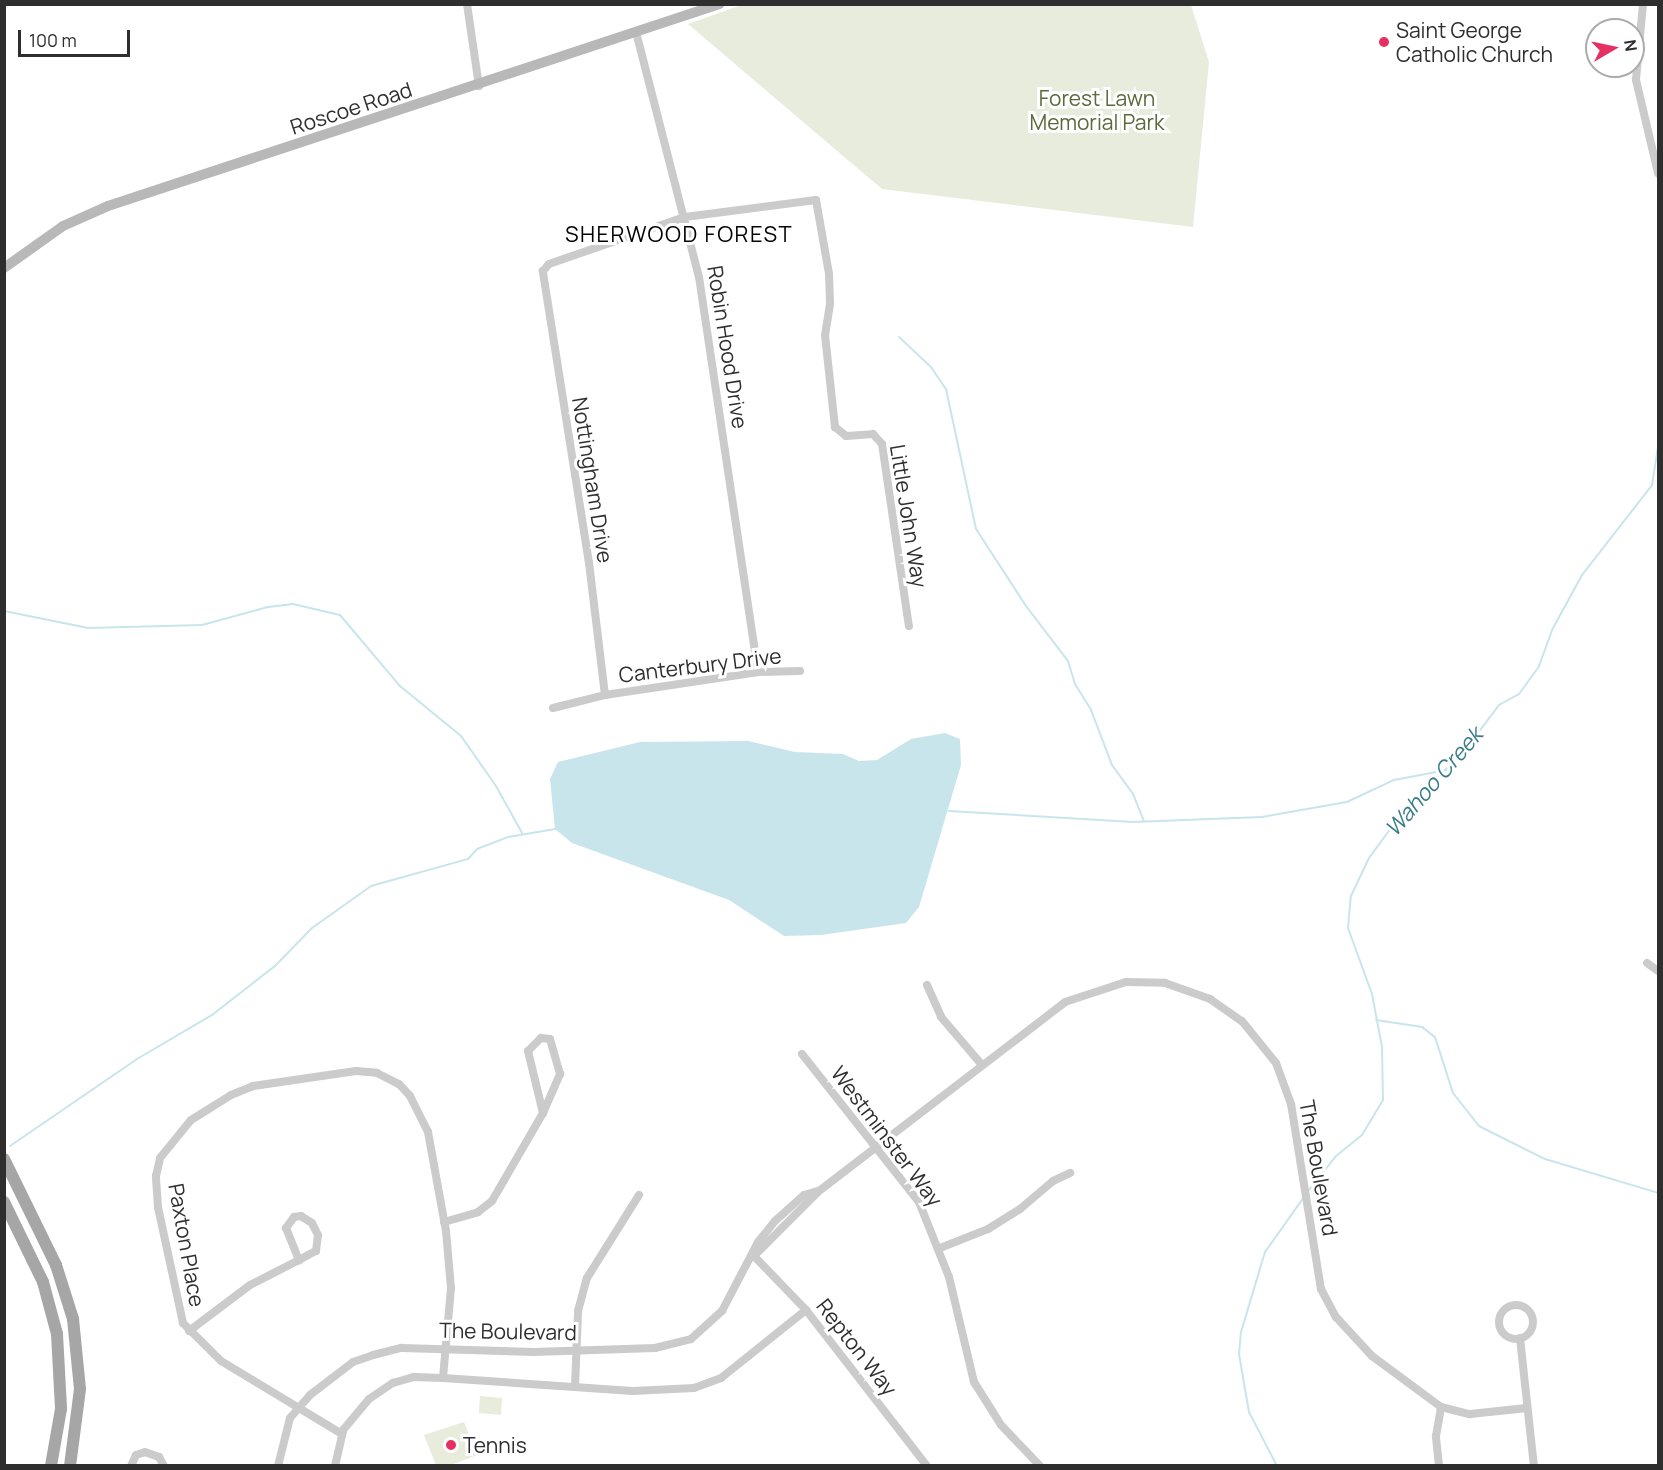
<!DOCTYPE html>
<html>
<head>
<meta charset="utf-8">
<style>
  body { margin:0 }
  #map { position:relative; width:1663px; height:1470px; overflow:hidden; background:#fff; font-family:Manrope,sans-serif }
  div>[style] { position:absolute }
  [style*='--x'] { left:calc(var(--x)*1px); top:calc(var(--y)*1px); width:calc(var(--w)*1px); rotate:calc(var(--a)*1deg) }
  .green>* { inset:0; background:#e7ecdc }
  .water>* { inset:0; background:#c8e5ec }
  .stream>* { height:2px; margin:-1px; padding:0 1px; transform-origin:1px; border-radius:1px; background:#c8e5ec }
  .minor>* { height:8px; margin:-4px; padding:0 4px; transform-origin:4px; border-radius:4px; background:#cbcbcb }
  .minor>.ring { margin:-4px; padding:0; box-sizing:content-box; background:none; border:8px solid #cbcbcb; border-radius:50% }
  .secondary>* { height:10px; margin:-5px; padding:0 5px; transform-origin:5px; border-radius:5px; background:#b8b8b8 }
  .primary>* { height:12px; margin:-6px; padding:0 6px; transform-origin:6px; border-radius:6px; background:#a6a6a6 }
  .dots>* { width:16px; height:16px; translate:-50% -50%; box-sizing:border-box; border:3px solid #fff; border-radius:50% }
  span { translate:-50% -50%; white-space:nowrap; text-align:center; line-height:1.15; -webkit-text-stroke:6px #fff; paint-order:stroke }
  .poi-label { font-size:21px; color:#2e2e2e }
  .left { translate:0 -50%; text-align:left }
  .park-label { font-size:21px; color:#5b6a3b }
  .street-label { font-size:21px; color:#2e2e2e }
  .neighbourhood-label { font-size:22px; color:#000; letter-spacing:1.5px }
  .water-label { font-size:22px; color:#3a7b8a; font-style:italic }
  .frame { position:absolute; inset:0; border:6px solid #2e2e2e; pointer-events:none }
  .north { position:absolute; left:1585px; top:18px; width:60px; height:60px; box-sizing:border-box; background:#fff; border:2px solid #ababab; border-radius:50%; rotate:81deg; font-size:16px; font-weight:700; line-height:24px; text-align:center; color:#2e2e2e }
  .north::after { content:''; display:block; margin:auto; width:21px; height:27px; background:#e63062; clip-path:polygon(50% 0,100% 100%,50% 72%,0 100%) }
  .scale { position:absolute; left:18px; top:30px; width:112px; height:27px; box-sizing:border-box; border:3px solid #2e2e2e; border-top:0; padding-left:8px; font-size:18px; line-height:21px; white-space:nowrap; color:#2e2e2e; -webkit-text-stroke:4px #fff; paint-order:stroke }
</style>
</head>
<body>
<div id="map">
  <div class="green">
    <i style="clip-path:polygon(744px 4px,1191px 5px,1209px 62px,1193px 227px,882px 189px,688px 24px)"></i>
    <i style="clip-path:polygon(480px 1396px,502px 1398px,501px 1415px,479px 1413px)"></i>
    <i style="clip-path:polygon(464px 1422px,477px 1455px,451px 1465px,436px 1465px,424px 1435px)"></i>
  </div>
  <div class="water">
    <i style="clip-path:polygon(945px 733px,960px 739px,961px 765px,919px 907px,906px 923px,821px 935px,784px 936px,729px 900px,572px 843px,555px 829px,550px 779px,558px 762px,640px 742px,748px 741px,795px 752px,843px 754px,859px 761px,877px 760px,911px 739px)"></i>
  </div>
  <div class="stream">
    <i style="--x:899;--y:337;--w:44;--a:43.2"></i>
    <i style="--x:931;--y:367;--w:27;--a:56"></i>
    <i style="--x:946;--y:389;--w:143;--a:77.9"></i>
    <i style="--x:976;--y:529;--w:92;--a:57"></i>
    <i style="--x:1026;--y:606;--w:69;--a:52.6"></i>
    <i style="--x:1068;--y:661;--w:24;--a:73"></i>
    <i style="--x:1075;--y:684;--w:31;--a:58"></i>
    <i style="--x:1091;--y:710;--w:59;--a:69.1"></i>
    <i style="--x:1112;--y:765;--w:36;--a:54"></i>
    <i style="--x:1133;--y:794;--w:29;--a:68"></i>
    <i style="--x:4;--y:611;--w:86;--a:11.4"></i>
    <i style="--x:88;--y:628;--w:114;--a:-1.5"></i>
    <i style="--x:202;--y:625;--w:68;--a:-15.3"></i>
    <i style="--x:268;--y:607;--w:25;--a:-7"></i>
    <i style="--x:293;--y:604;--w:48;--a:13.2"></i>
    <i style="--x:340;--y:615;--w:93;--a:49.8"></i>
    <i style="--x:400;--y:686;--w:79;--a:39.3"></i>
    <i style="--x:461;--y:736;--w:61;--a:55"></i>
    <i style="--x:496;--y:786;--w:54;--a:61"></i>
    <i style="--x:949;--y:811;--w:184;--a:3.4"></i>
    <i style="--x:1133;--y:822;--w:129;--a:-2.2"></i>
    <i style="--x:1262;--y:817;--w:86;--a:-10"></i>
    <i style="--x:1347;--y:802;--w:52;--a:-25.1"></i>
    <i style="--x:1394;--y:780;--w:54;--a:-10.7"></i>
    <i style="--x:1376;--y:1020;--w:47;--a:8.7"></i>
    <i style="--x:1422;--y:1027;--w:16;--a:38"></i>
    <i style="--x:1435;--y:1037;--w:59;--a:72.2"></i>
    <i style="--x:1453;--y:1093;--w:42;--a:51.8"></i>
    <i style="--x:1479;--y:1126;--w:74;--a:26.6"></i>
    <i style="--x:1545;--y:1159;--w:118;--a:16.7"></i>
    <i style="--x:10;--y:1146;--w:154;--a:-34.4"></i>
    <i style="--x:137;--y:1059;--w:87;--a:-30.4"></i>
    <i style="--x:212;--y:1015;--w:80;--a:-37.9"></i>
    <i style="--x:275;--y:966;--w:53;--a:-45.8"></i>
    <i style="--x:312;--y:928;--w:72;--a:-35.4"></i>
    <i style="--x:371;--y:886;--w:101;--a:-15.6"></i>
    <i style="--x:468;--y:859;--w:13;--a:-48"></i>
    <i style="--x:477;--y:849;--w:33;--a:-21"></i>
    <i style="--x:508;--y:837;--w:48;--a:-9.7"></i>
    <i style="--x:1309;--y:1190;--w:43;--a:-51.5"></i>
    <i style="--x:1336;--y:1156;--w:33;--a:-39"></i>
    <i style="--x:1362;--y:1135;--w:41;--a:-59"></i>
    <i style="--x:1383;--y:1100;--w:53;--a:-91.1"></i>
    <i style="--x:1382;--y:1047;--w:54;--a:-100.7"></i>
    <i style="--x:1372;--y:994;--w:70;--a:-110"></i>
    <i style="--x:1348;--y:928;--w:32;--a:-85"></i>
    <i style="--x:1351;--y:896;--w:42;--a:-64.7"></i>
    <i style="--x:1369;--y:858;--w:64;--a:-53.8"></i>
    <i style="--x:1407;--y:806;--w:76;--a:-43.4"></i>
    <i style="--x:1462;--y:754;--w:61;--a:-52.9"></i>
    <i style="--x:1499;--y:705;--w:23;--a:-29"></i>
    <i style="--x:1519;--y:694;--w:34;--a:-54"></i>
    <i style="--x:1539;--y:666;--w:38;--a:-70"></i>
    <i style="--x:1552;--y:630;--w:63;--a:-61.4"></i>
    <i style="--x:1582;--y:575;--w:114;--a:-52.1"></i>
    <i style="--x:1652;--y:485;--w:37;--a:-81"></i>
    <i style="--x:1277;--y:1466;--w:61;--a:-117.4"></i>
    <i style="--x:1249;--y:1412;--w:59;--a:-99.8"></i>
    <i style="--x:1239;--y:1354;--w:22;--a:-85"></i>
    <i style="--x:1241;--y:1332;--w:84;--a:-73.3"></i>
    <i style="--x:1265;--y:1252;--w:67;--a:-54.7"></i>
  </div>
  <div class="minor">
    <i style="--x:467;--y:4;--w:83;--a:81.7"></i>
    <i style="--x:1643;--y:4;--w:76;--a:95.3"></i>
    <i style="--x:1636;--y:80;--w:96;--a:76.7"></i>
    <i style="--x:636;--y:32;--w:253;--a:75.6"></i>
    <i style="--x:699;--y:277;--w:399;--a:81.5"></i>
    <i style="--x:605;--y:695;--w:133;--a:-96.9"></i>
    <i style="--x:589;--y:563;--w:296;--a:-99"></i>
    <i style="--x:543;--y:271;--w:9;--a:-49"></i>
    <i style="--x:549;--y:264;--w:144;--a:-19.1"></i>
    <i style="--x:685;--y:217;--w:132;--a:-7.4"></i>
    <i style="--x:816;--y:200;--w:75;--a:80"></i>
    <i style="--x:829;--y:274;--w:30;--a:88"></i>
    <i style="--x:830;--y:304;--w:31;--a:99"></i>
    <i style="--x:825;--y:335;--w:93;--a:83.8"></i>
    <i style="--x:835;--y:427;--w:14;--a:39"></i>
    <i style="--x:846;--y:436;--w:27;--a:-4"></i>
    <i style="--x:873;--y:434;--w:13;--a:48"></i>
    <i style="--x:882;--y:444;--w:184;--a:81.6"></i>
    <i style="--x:553;--y:708;--w:54;--a:-14"></i>
    <i style="--x:605;--y:695;--w:155;--a:-8.5"></i>
    <i style="--x:758;--y:672;--w:42;--a:-1.4"></i>
    <i style="--x:1647;--y:963;--w:14;--a:36"></i>
    <i style="--x:927;--y:985;--w:35;--a:66"></i>
    <i style="--x:941;--y:1017;--w:63;--a:49.5"></i>
    <i style="--x:802;--y:1054;--w:189;--a:51.7"></i>
    <i style="--x:919;--y:1202;--w:81;--a:68.2"></i>
    <i style="--x:949;--y:1277;--w:108;--a:76.6"></i>
    <i style="--x:974;--y:1382;--w:51;--a:57.9"></i>
    <i style="--x:1001;--y:1425;--w:57;--a:46.4"></i>
    <i style="--x:444;--y:1222;--w:35;--a:-16"></i>
    <i style="--x:478;--y:1212;--w:18;--a:-38"></i>
    <i style="--x:492;--y:1201;--w:102;--a:-59.9"></i>
    <i style="--x:543;--y:1113;--w:43;--a:-66.4"></i>
    <i style="--x:560;--y:1074;--w:36;--a:-106"></i>
    <i style="--x:550;--y:1039;--w:9;--a:-174"></i>
    <i style="--x:541;--y:1038;--w:18;--a:135"></i>
    <i style="--x:528;--y:1051;--w:64;--a:76.4"></i>
    <i style="--x:940;--y:1248;--w:52;--a:-21.6"></i>
    <i style="--x:988;--y:1229;--w:38;--a:-32"></i>
    <i style="--x:1020;--y:1209;--w:43;--a:-40.3"></i>
    <i style="--x:1053;--y:1181;--w:19;--a:-25"></i>
    <i style="--x:754;--y:1256;--w:92;--a:-45"></i>
    <i style="--x:819;--y:1191;--w:310;--a:-37.5"></i>
    <i style="--x:1065;--y:1002;--w:64;--a:-18.2"></i>
    <i style="--x:1126;--y:982;--w:39;--a:1"></i>
    <i style="--x:1165;--y:983;--w:48;--a:19.6"></i>
    <i style="--x:1210;--y:999;--w:39;--a:35"></i>
    <i style="--x:1242;--y:1021;--w:54;--a:51"></i>
    <i style="--x:1276;--y:1063;--w:44;--a:69.9"></i>
    <i style="--x:1291;--y:1104;--w:187;--a:80.8"></i>
    <i style="--x:1321;--y:1289;--w:32;--a:62"></i>
    <i style="--x:1336;--y:1317;--w:53;--a:47.3"></i>
    <i style="--x:1372;--y:1356;--w:86;--a:36.5"></i>
    <i style="--x:1441;--y:1407;--w:30;--a:14"></i>
    <i style="--x:1470;--y:1414;--w:57;--a:-6"></i>
    <i style="--x:754;--y:1256;--w:75;--a:46.1"></i>
    <i style="--x:806;--y:1310;--w:197;--a:52.2"></i>
    <i class="ring" style="left:1499px;top:1305px;width:26px;height:26px"></i>
    <i style="--x:189;--y:1331;--w:76;--a:-37"></i>
    <i style="--x:250;--y:1285;--w:55;--a:-27"></i>
    <i style="--x:299;--y:1260;--w:10;--a:-29"></i>
    <i style="--x:308;--y:1255;--w:9;--a:-27"></i>
    <i style="--x:316;--y:1251;--w:16;--a:-83"></i>
    <i style="--x:318;--y:1235;--w:13;--a:-117"></i>
    <i style="--x:312;--y:1223;--w:13;--a:-148"></i>
    <i style="--x:301;--y:1216;--w:7;--a:172"></i>
    <i style="--x:294;--y:1217;--w:14;--a:126"></i>
    <i style="--x:286;--y:1228;--w:35;--a:68"></i>
    <i style="--x:1520;--y:1338;--w:129;--a:83.8"></i>
    <i style="--x:575;--y:1387;--w:76;--a:-87.7"></i>
    <i style="--x:578;--y:1311;--w:34;--a:-75"></i>
    <i style="--x:587;--y:1278;--w:98;--a:-57.9"></i>
    <i style="--x:342;--y:1434;--w:141;--a:-148.9"></i>
    <i style="--x:221;--y:1361;--w:54;--a:-135"></i>
    <i style="--x:183;--y:1323;--w:119;--a:-102.2"></i>
    <i style="--x:158;--y:1207;--w:31;--a:-94"></i>
    <i style="--x:156;--y:1176;--w:18;--a:-77"></i>
    <i style="--x:160;--y:1158;--w:49;--a:-50.8"></i>
    <i style="--x:191;--y:1120;--w:47;--a:-32"></i>
    <i style="--x:231;--y:1095;--w:24;--a:-22"></i>
    <i style="--x:253;--y:1086;--w:104;--a:-8.3"></i>
    <i style="--x:356;--y:1071;--w:21;--a:5"></i>
    <i style="--x:377;--y:1073;--w:25;--a:27"></i>
    <i style="--x:399;--y:1084;--w:16;--a:47"></i>
    <i style="--x:410;--y:1096;--w:40;--a:63.4"></i>
    <i style="--x:428;--y:1132;--w:101;--a:79.7"></i>
    <i style="--x:446;--y:1231;--w:57;--a:85"></i>
    <i style="--x:451;--y:1288;--w:90;--a:95.1"></i>
    <i style="--x:131;--y:1466;--w:12;--a:-66"></i>
    <i style="--x:136;--y:1455;--w:9;--a:-18"></i>
    <i style="--x:145;--y:1452;--w:15;--a:20"></i>
    <i style="--x:159;--y:1457;--w:10;--a:61"></i>
    <i style="--x:278;--y:1466;--w:49;--a:-76"></i>
    <i style="--x:290;--y:1418;--w:30;--a:-49"></i>
    <i style="--x:310;--y:1395;--w:54;--a:-37.5"></i>
    <i style="--x:353;--y:1362;--w:21;--a:-19"></i>
    <i style="--x:373;--y:1355;--w:30;--a:-14"></i>
    <i style="--x:402;--y:1348;--w:132;--a:1.7"></i>
    <i style="--x:534;--y:1352;--w:121;--a:-1.9"></i>
    <i style="--x:655;--y:1348;--w:37;--a:-14"></i>
    <i style="--x:691;--y:1339;--w:42;--a:-42.1"></i>
    <i style="--x:722;--y:1311;--w:78;--a:-62.4"></i>
    <i style="--x:758;--y:1242;--w:27;--a:-51"></i>
    <i style="--x:775;--y:1221;--w:39;--a:-42"></i>
    <i style="--x:804;--y:1195;--w:15;--a:-16"></i>
    <i style="--x:335;--y:1466;--w:37;--a:-77"></i>
    <i style="--x:343;--y:1430;--w:40;--a:-50"></i>
    <i style="--x:369;--y:1399;--w:29;--a:-34"></i>
    <i style="--x:393;--y:1383;--w:22;--a:-16"></i>
    <i style="--x:414;--y:1377;--w:29;--a:2"></i>
    <i style="--x:443;--y:1378;--w:190;--a:3.9"></i>
    <i style="--x:633;--y:1391;--w:61;--a:-2.8"></i>
    <i style="--x:694;--y:1388;--w:29;--a:-20"></i>
    <i style="--x:721;--y:1378;--w:109;--a:-38.7"></i>
    <i style="--x:1439;--y:1466;--w:30;--a:-96"></i>
    <i style="--x:1436;--y:1436;--w:29;--a:-80"></i>
  </div>
  <div class="secondary">
    <i style="--x:4;--y:268;--w:72;--a:-35.4"></i>
    <i style="--x:63;--y:226;--w:49;--a:-24"></i>
    <i style="--x:108;--y:206;--w:644;--a:-18.27"></i>
  </div>
  <div class="primary">
    <i style="--x:4;--y:1159;--w:118;--a:63.9"></i>
    <i style="--x:56;--y:1265;--w:57;--a:72.5"></i>
    <i style="--x:73;--y:1319;--w:70;--a:84.3"></i>
    <i style="--x:80;--y:1389;--w:78;--a:97.4"></i>
    <i style="--x:4;--y:1202;--w:89;--a:64"></i>
    <i style="--x:43;--y:1282;--w:54;--a:74.9"></i>
    <i style="--x:57;--y:1334;--w:75;--a:86.9"></i>
    <i style="--x:61;--y:1409;--w:58;--a:100"></i>
  </div>
  <div class="dots">
    <i style="left:1384px;top:42px;background:#e63062"></i>
    <i style="left:451px;top:1445px;background:#e63062"></i>
  </div>
  <div class="poi-label">
    <span class="left" style="left:1396px;top:42px">Saint George<br>Catholic Church</span>
    <span class="left" style="left:463px;top:1445px">Tennis</span>
  </div>
  <div class="park-label">
    <span style="left:1097px;top:110px">Forest Lawn<br>Memorial Park</span>
  </div>
  <div class="street-label">
    <span style="left:351px;top:108px;rotate:-18deg">Roscoe Road</span>
    <span style="left:728px;top:347px;rotate:81deg">Robin Hood Drive</span>
    <span style="left:593px;top:480px;rotate:81deg">Nottingham Drive</span>
    <span style="left:909px;top:516px;rotate:81deg">Little John Way</span>
    <span style="left:700px;top:665px;rotate:-7deg">Canterbury Drive</span>
    <span style="left:887px;top:1136px;rotate:53deg">Westminster Way</span>
    <span style="left:1319px;top:1168px;rotate:80deg">The Boulevard</span>
    <span style="left:187px;top:1245px;rotate:80deg">Paxton Place</span>
    <span style="left:508px;top:1331px;rotate:1deg">The Boulevard</span>
    <span style="left:857px;top:1347px;rotate:52deg">Repton Way</span>
  </div>
  <div class="neighbourhood-label">
    <span style="left:679px;top:235px">SHERWOOD FOREST</span>
  </div>
  <div class="water-label">
    <span style="left:1434px;top:782px;rotate:-49deg">Wahoo Creek</span>
  </div>
  <div class="frame"></div>
  <div class="north">N</div>
  <div class="scale">100 m</div>
</div>
</body>
</html>
